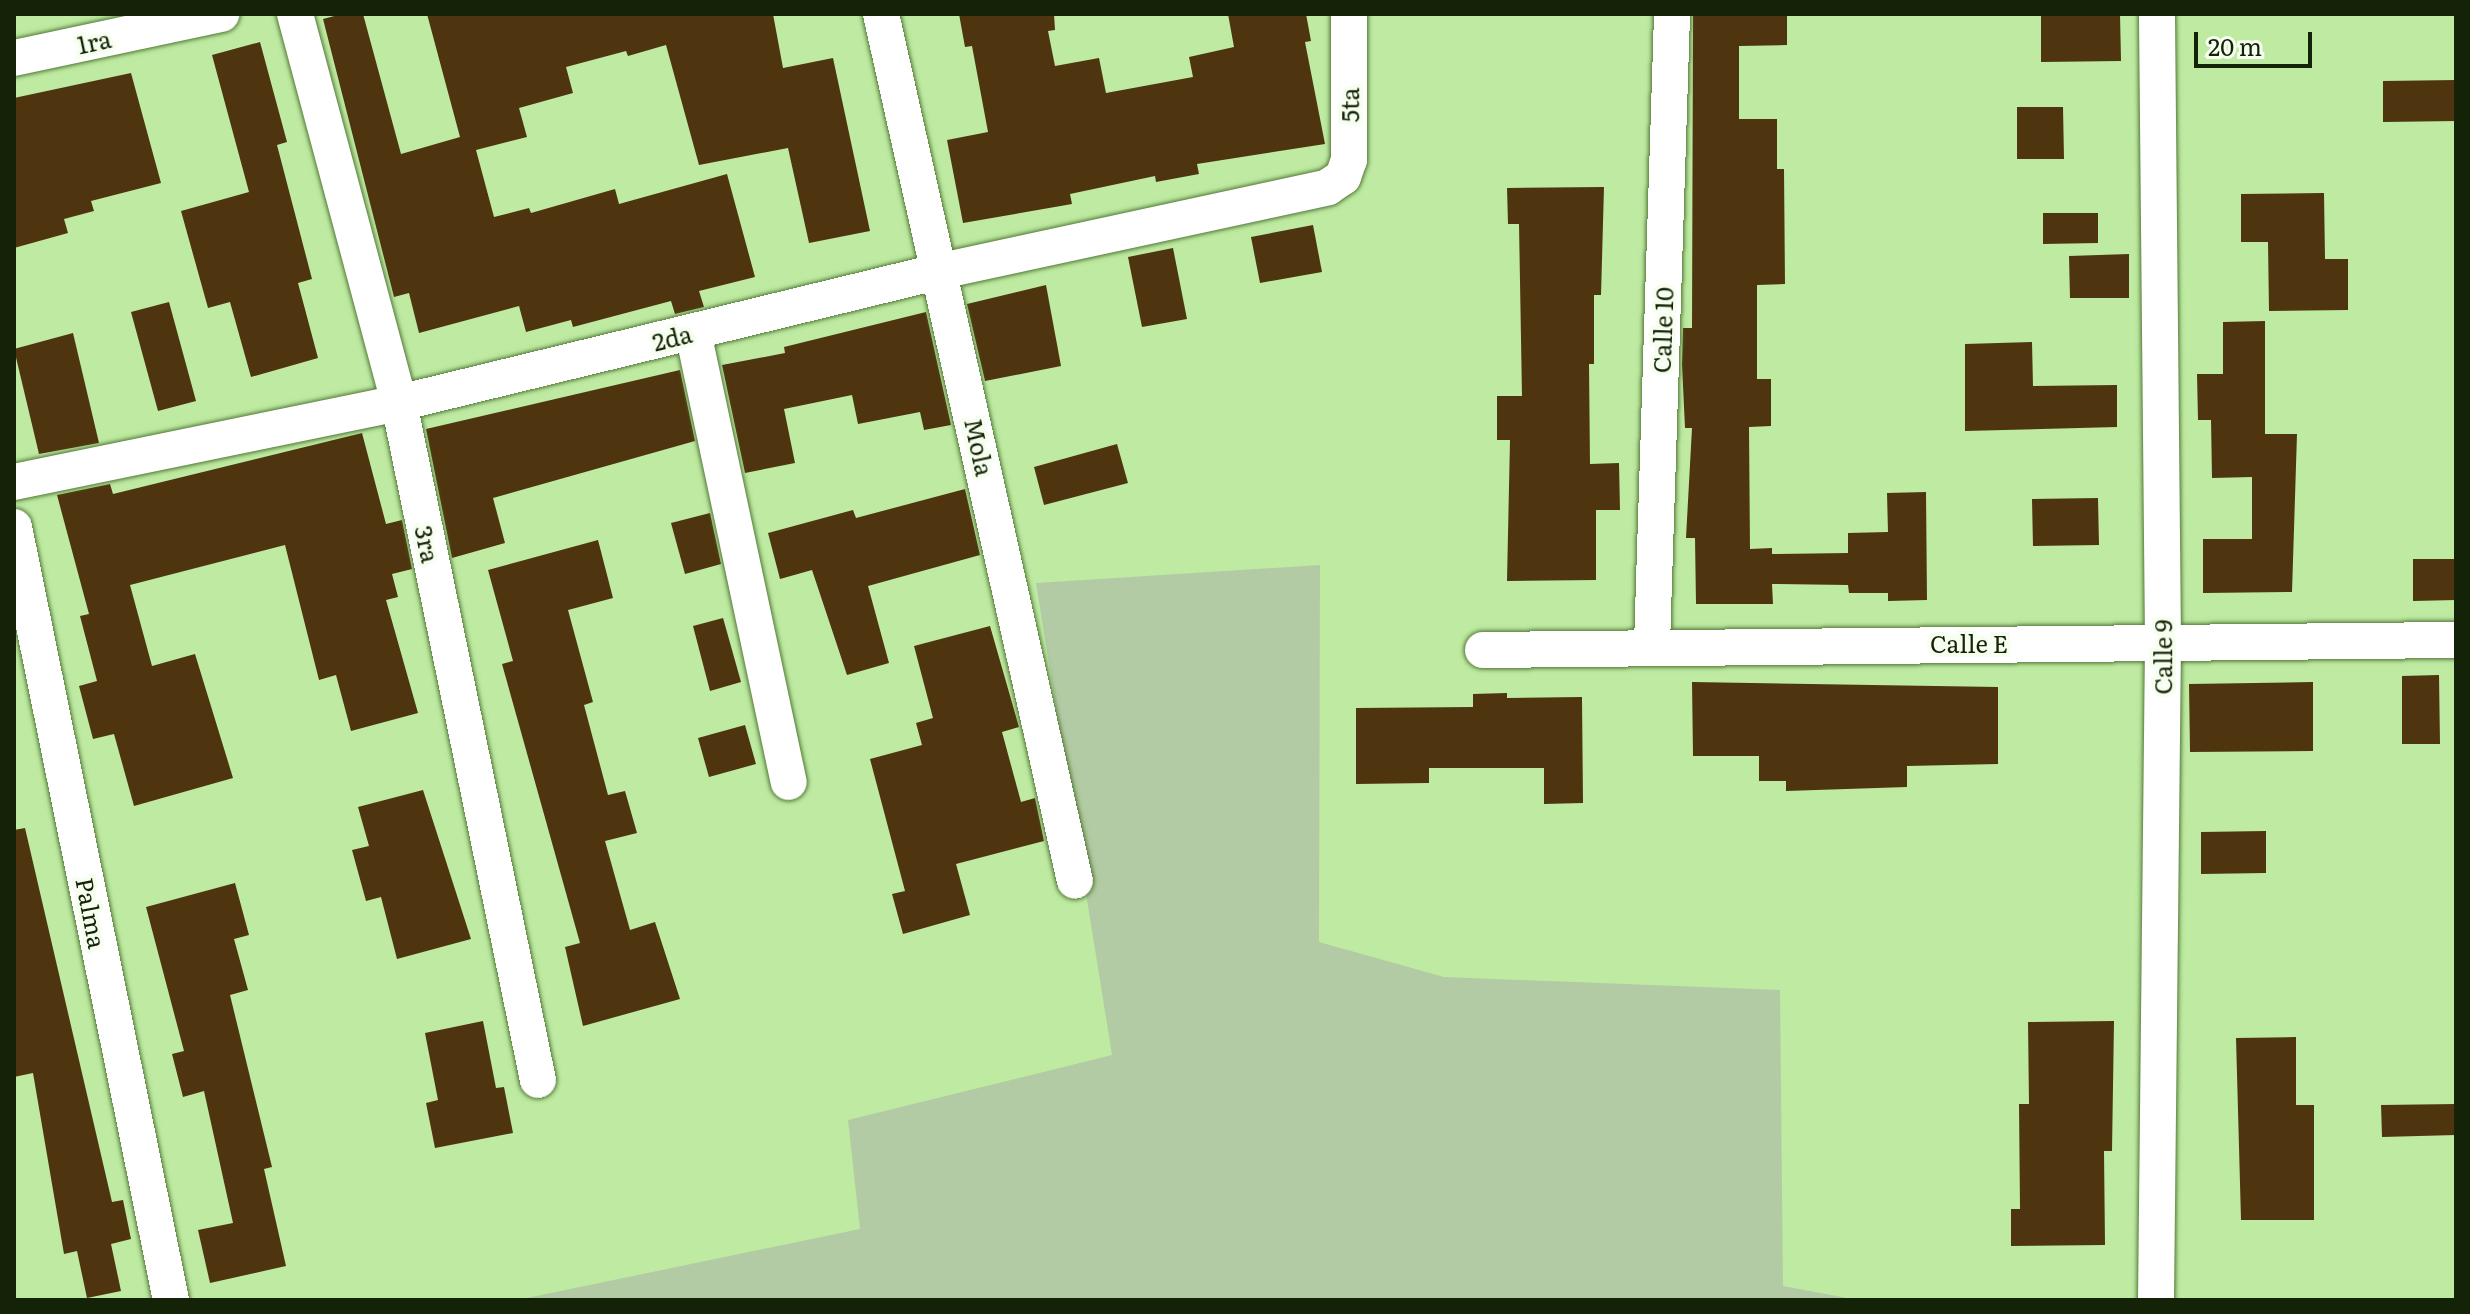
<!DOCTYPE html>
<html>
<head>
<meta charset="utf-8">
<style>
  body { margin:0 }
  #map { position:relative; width:2470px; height:1314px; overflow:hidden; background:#beeaa2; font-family:Literata,serif }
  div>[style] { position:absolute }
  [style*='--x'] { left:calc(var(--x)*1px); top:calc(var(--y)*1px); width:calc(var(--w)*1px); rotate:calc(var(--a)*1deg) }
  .green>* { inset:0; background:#b3cba4 }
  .building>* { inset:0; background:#4e350f }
  .roads { filter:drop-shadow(0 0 2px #537936) drop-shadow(0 0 2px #537936) }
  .minor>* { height:36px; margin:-18px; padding:0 18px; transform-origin:18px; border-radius:18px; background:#fff }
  span { translate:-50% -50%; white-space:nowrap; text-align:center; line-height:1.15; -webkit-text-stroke:8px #f6fef0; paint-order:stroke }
  .street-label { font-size:24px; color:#142307 }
  .frame { position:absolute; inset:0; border:16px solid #142307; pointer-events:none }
  .scale { position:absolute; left:2194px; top:32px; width:118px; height:36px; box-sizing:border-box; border:4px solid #142307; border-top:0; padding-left:10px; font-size:24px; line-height:28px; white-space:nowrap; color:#142307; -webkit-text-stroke:6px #f6fef0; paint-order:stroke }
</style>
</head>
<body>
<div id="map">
  <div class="green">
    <i style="clip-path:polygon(1320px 565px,1319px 942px,1444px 977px,1780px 990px,1783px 1286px,1858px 1300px,517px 1300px,860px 1229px,848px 1120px,1112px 1055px,1036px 583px)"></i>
  </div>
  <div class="building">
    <i style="clip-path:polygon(342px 14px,363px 14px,401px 154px,460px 137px,427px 14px,773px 14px,783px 68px,833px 58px,870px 231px,809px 243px,788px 148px,699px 165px,666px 45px,628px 56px,626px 51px,566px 67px,573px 93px,519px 108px,527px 137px,476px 150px,494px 217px,529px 208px,531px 213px,615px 189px,619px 204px,727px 174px,755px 277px,699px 291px,704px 307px,675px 314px,671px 301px,573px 327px,571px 320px,526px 332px,519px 306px,419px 333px,409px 293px,394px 297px,323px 19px)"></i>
    <i style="clip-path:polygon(959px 14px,1054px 14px,1055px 30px,1048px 31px,1055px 66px,1099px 58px,1106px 93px,1193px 77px,1189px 57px,1234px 47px,1228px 14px,1306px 14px,1311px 41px,1305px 42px,1325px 144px,1197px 164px,1199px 174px,1156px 182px,1155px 176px,1070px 194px,1072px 204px,963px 223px,947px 140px,988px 132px,972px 46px,965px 47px)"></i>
    <i style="clip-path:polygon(1693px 14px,1787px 14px,1787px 45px,1739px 46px,1739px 119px,1777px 119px,1777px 169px,1784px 169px,1785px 284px,1757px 285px,1757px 379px,1771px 379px,1771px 426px,1749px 427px,1750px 549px,1772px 548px,1772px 554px,1848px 553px,1848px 533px,1888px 532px,1887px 493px,1926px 492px,1927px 600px,1888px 601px,1888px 593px,1849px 593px,1848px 585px,1772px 584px,1773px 604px,1696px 604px,1695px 538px,1686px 538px,1692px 428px,1685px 428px,1682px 365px,1683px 328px,1692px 328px)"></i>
    <i style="clip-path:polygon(2120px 14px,2121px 61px,2041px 62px,2041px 15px)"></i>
    <i style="clip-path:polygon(260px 42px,287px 142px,277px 145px,312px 279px,298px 283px,318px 358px,251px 377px,230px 302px,208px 308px,181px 211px,249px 192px,212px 55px)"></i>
    <i style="clip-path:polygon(131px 73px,161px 183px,91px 201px,94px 211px,64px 219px,68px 233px,14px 248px,14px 98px)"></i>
    <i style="clip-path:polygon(2456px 80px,2456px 121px,2383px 122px,2383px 81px)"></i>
    <i style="clip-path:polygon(2017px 107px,2063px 107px,2064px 159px,2017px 159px)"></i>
    <i style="clip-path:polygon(1604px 187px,1601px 295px,1594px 295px,1594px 364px,1589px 364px,1590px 464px,1619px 463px,1620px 510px,1596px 510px,1596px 580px,1507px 581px,1510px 440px,1497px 440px,1497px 396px,1522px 396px,1519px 224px,1508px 224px,1507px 188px)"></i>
    <i style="clip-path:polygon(2324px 193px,2325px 259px,2348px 259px,2348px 310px,2269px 311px,2268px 242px,2241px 242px,2241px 194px)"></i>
    <i style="clip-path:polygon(2043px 213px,2098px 213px,2098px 243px,2043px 244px)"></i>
    <i style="clip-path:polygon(1313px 225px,1322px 272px,1260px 283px,1251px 237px)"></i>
    <i style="clip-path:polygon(1173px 248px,1187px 319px,1142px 327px,1128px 257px)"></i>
    <i style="clip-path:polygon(2129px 254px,2129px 298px,2070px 298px,2069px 256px)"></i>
    <i style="clip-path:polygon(1046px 285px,1061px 366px,985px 381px,967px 304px)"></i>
    <i style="clip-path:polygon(169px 302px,196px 401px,158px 411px,131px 312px)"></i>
    <i style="clip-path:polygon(926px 312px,951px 425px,924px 430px,920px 412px,858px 424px,852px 395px,784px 409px,795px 463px,745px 473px,722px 365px,785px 353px,784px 347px)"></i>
    <i style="clip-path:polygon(2265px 321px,2265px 434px,2297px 434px,2292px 592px,2203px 593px,2203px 539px,2252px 539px,2252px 477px,2212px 478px,2211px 420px,2198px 420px,2197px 374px,2223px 374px,2223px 322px)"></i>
    <i style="clip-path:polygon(73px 333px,99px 443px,39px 454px,14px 349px)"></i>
    <i style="clip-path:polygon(2032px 342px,2033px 386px,2117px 385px,2117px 427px,1965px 431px,1965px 344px)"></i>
    <i style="clip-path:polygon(680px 370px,695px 441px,493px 498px,505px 543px,452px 558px,426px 429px)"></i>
    <i style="clip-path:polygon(362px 433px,386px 524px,402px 520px,412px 569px,392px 574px,398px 597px,386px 600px,418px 713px,351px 731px,336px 675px,319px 680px,285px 545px,130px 585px,152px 666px,195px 654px,233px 778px,134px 806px,114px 734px,93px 739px,79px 686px,97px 681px,80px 616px,89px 614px,57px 495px,110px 484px,113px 494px)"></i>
    <i style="clip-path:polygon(1117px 444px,1128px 483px,1044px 505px,1034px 467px)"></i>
    <i style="clip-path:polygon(965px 489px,980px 555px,868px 586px,889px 663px,847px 675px,812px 570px,780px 579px,768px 533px,853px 510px,856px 518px)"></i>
    <i style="clip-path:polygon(2098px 498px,2099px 545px,2033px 546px,2032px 499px)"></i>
    <i style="clip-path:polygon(710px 513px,721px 564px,685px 574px,671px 523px)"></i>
    <i style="clip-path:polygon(598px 540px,613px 598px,568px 610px,593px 702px,584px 705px,608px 795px,625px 791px,637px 833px,605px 841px,630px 930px,655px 922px,680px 999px,583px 1026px,565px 947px,580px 943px,502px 664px,513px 661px,488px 570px)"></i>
    <i style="clip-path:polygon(2413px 559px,2456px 559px,2456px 600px,2413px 601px)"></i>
    <i style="clip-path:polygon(723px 618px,741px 682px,710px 691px,693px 626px)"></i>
    <i style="clip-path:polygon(990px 626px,1019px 727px,1002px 732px,1021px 802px,1035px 798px,1044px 841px,956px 864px,970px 915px,903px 934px,892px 894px,905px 891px,870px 759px,922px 745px,916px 723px,933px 718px,914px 646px)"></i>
    <i style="clip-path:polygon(2439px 675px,2440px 744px,2402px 744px,2402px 676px)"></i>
    <i style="clip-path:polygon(1692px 682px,1998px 687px,1998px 764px,1907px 766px,1907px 787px,1786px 791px,1786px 781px,1759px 781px,1759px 756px,1693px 756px)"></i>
    <i style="clip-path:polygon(2313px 682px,2313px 751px,2190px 752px,2189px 684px)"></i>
    <i style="clip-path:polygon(1507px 693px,1507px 698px,1582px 697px,1583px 803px,1544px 804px,1544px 768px,1429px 768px,1429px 783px,1356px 784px,1356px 708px,1473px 707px,1473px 694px)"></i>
    <i style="clip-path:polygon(745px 725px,756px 764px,709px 777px,698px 738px)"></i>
    <i style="clip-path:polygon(423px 790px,471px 939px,397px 959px,381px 897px,366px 901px,352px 850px,369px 846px,358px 807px)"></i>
    <i style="clip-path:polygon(25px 828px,112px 1202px,123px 1200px,131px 1239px,111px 1244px,121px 1291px,87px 1298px,77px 1251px,64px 1254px,33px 1073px,14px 1077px,14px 830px)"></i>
    <i style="clip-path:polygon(2266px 831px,2266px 873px,2201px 874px,2201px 832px)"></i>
    <i style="clip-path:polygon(235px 883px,249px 935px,234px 939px,248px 990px,230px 995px,272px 1167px,264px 1169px,286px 1266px,210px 1283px,198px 1230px,233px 1223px,204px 1091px,183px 1097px,172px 1054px,184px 1051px,146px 907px)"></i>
    <i style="clip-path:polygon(483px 1021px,496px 1088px,504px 1087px,513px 1133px,435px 1148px,426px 1103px,438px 1100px,425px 1033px)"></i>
    <i style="clip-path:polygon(2114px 1021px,2112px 1151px,2104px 1151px,2105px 1245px,2011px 1246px,2011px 1209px,2020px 1209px,2019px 1104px,2029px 1104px,2028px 1022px)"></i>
    <i style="clip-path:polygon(2296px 1037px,2296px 1105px,2314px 1105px,2314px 1220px,2241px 1220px,2236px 1038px)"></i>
    <i style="clip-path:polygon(2456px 1104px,2456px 1135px,2382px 1137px,2381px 1105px)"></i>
  </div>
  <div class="roads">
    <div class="minor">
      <i style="--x:295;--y:14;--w:403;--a:75"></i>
      <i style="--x:399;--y:403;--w:691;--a:78.4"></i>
      <i style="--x:881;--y:14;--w:888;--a:77.39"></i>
      <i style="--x:14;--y:58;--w:212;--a:-12"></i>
      <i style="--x:693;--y:332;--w:460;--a:78"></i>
      <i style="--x:14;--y:482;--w:393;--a:-11.6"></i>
      <i style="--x:399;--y:403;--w:558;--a:-13.69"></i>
      <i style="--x:941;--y:271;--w:396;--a:-12.2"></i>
      <i style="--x:1328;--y:187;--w:18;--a:-34"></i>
      <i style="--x:1343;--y:177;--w:18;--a:-71"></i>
      <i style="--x:1349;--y:160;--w:146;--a:-90"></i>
      <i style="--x:14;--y:527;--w:789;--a:78.52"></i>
      <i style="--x:1652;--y:645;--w:631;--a:-88.18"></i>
      <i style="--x:1483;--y:650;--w:973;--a:-0.59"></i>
      <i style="--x:2156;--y:1300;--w:658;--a:-89.39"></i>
      <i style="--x:2163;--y:642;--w:628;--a:-90.55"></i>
    </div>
  </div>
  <div class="street-label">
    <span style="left:94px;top:41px;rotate:-12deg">1ra</span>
    <span style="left:1349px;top:105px;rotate:-90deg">5ta</span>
    <span style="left:1662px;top:330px;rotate:-88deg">Calle 10</span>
    <span style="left:672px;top:337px;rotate:-14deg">2da</span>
    <span style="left:980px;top:447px;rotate:78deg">Mola</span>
    <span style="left:428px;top:544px;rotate:78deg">3ra</span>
    <span style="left:1969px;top:643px">Calle E</span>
    <span style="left:2162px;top:657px;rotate:-90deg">Calle 9</span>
    <span style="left:92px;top:913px;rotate:79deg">Palma</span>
  </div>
  <div class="frame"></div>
  <div class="scale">20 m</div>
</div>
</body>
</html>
